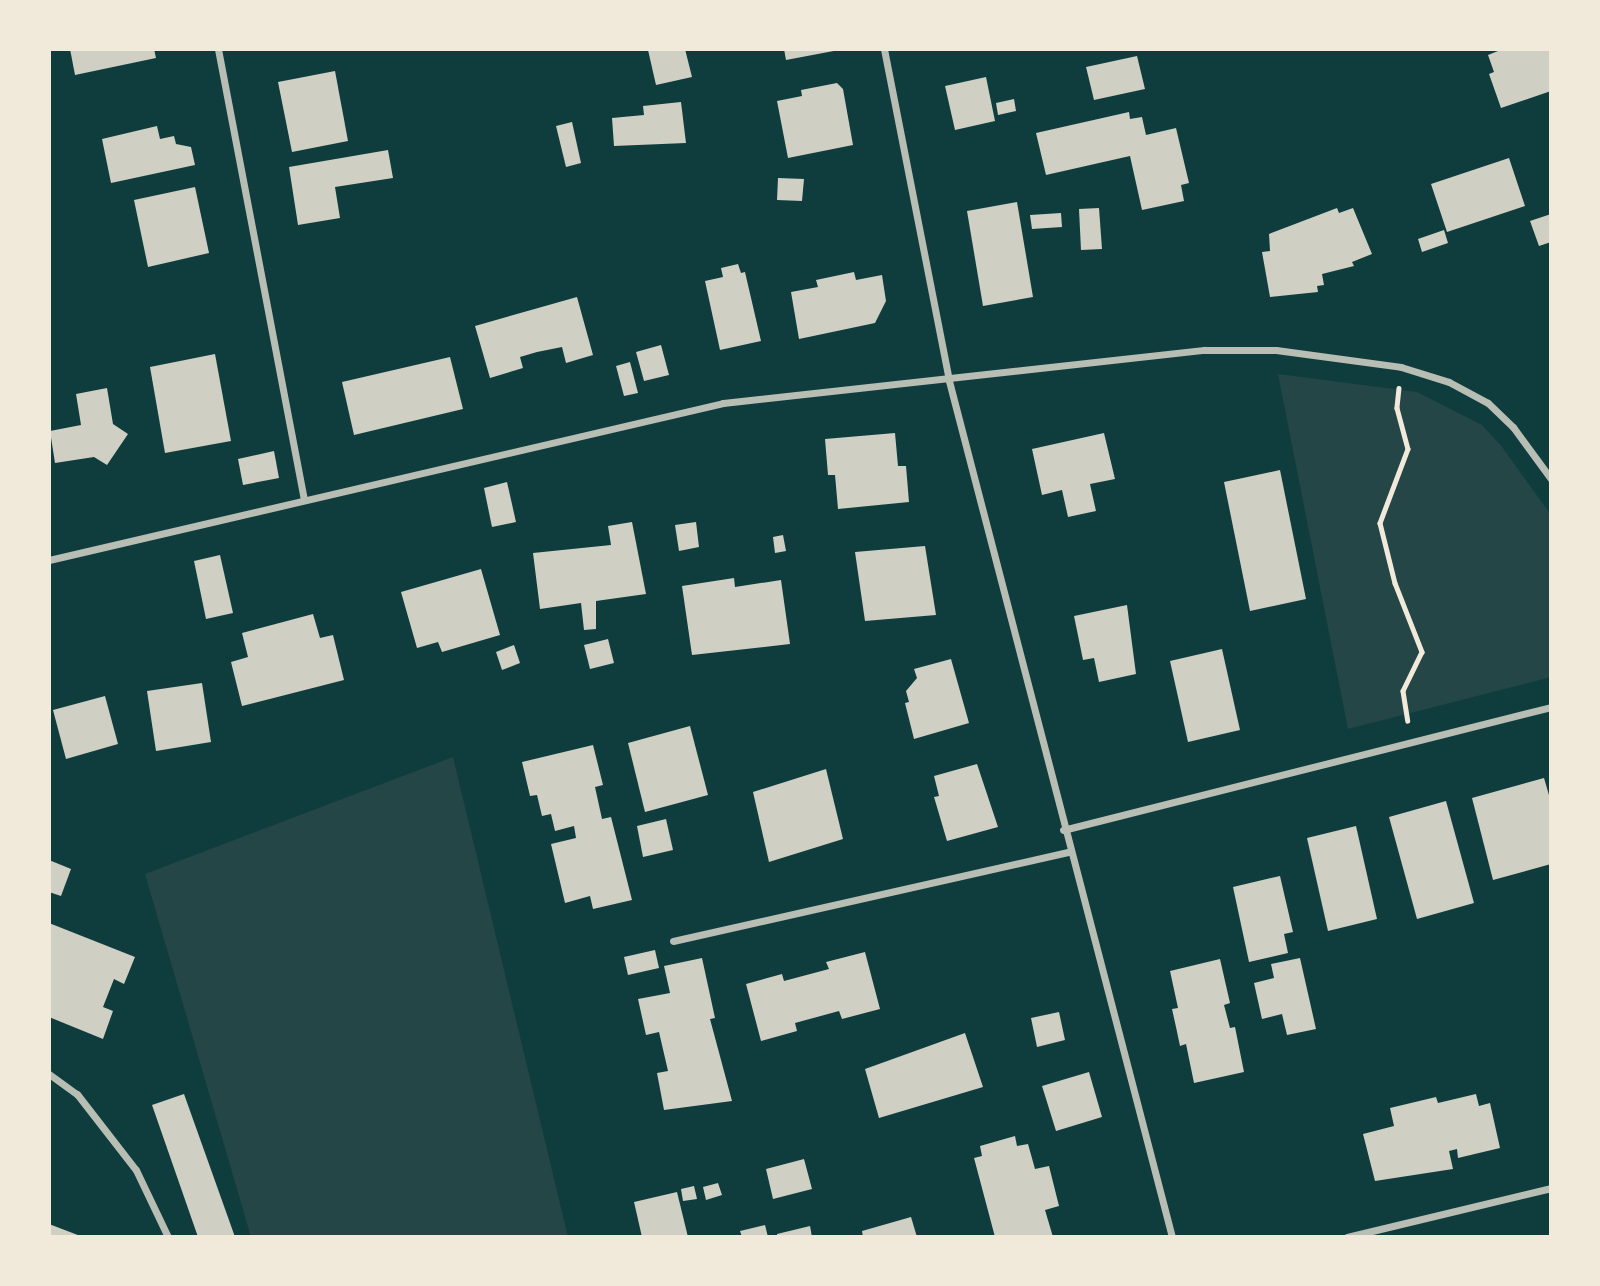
<!DOCTYPE html>
<html>
<head>
<meta charset="utf-8">
<style>
  body { margin:0 }
  #map { position:relative; width:1600px; height:1286px; overflow:hidden; background:#0f3d3e; font-family:Inter,sans-serif }
  div>[style] { position:absolute }
  [style*='--x'] { left:calc(var(--x)*1px); top:calc(var(--y)*1px); width:calc(var(--w)*1px); rotate:calc(var(--a)*1deg) }
  .green>* { inset:0; background:#244646 }
  .building>* { inset:0; background:#cfcfc3 }
  .path>* { height:4.5px; margin:-2.25px; padding:0 2.25px; transform-origin:2.25px; border-radius:2.25px; background:#f1e9da }
  .minor>* { height:7px; margin:-3.5px; padding:0 3.5px; transform-origin:3.5px; border-radius:3.5px; background:#b8beb3 }
  span { translate:-50% -50%; white-space:nowrap; text-align:center; line-height:1.15; -webkit-text-stroke:7px #f1e9da; paint-order:stroke }
  .frame { position:absolute; inset:0; border:51px solid #f1e9da; pointer-events:none }
</style>
</head>
<body>
<div id="map">
  <div class="green">
    <i style="clip-path:polygon(1278px 374px,1417px 392px,1482px 425px,1502px 447px,1551px 515px,1551px 677px,1348px 729px)"></i>
    <i style="clip-path:polygon(453px 757px,568px 1237px,251px 1237px,145px 874px)"></i>
  </div>
  <div class="building">
    <i style="clip-path:polygon(70px 49px,154px 49px,156px 58px,75px 75px)"></i>
    <i style="clip-path:polygon(685px 49px,692px 77px,656px 85px,648px 50px)"></i>
    <i style="clip-path:polygon(784px 49px,839px 49px,839px 50px,786px 60px)"></i>
    <i style="clip-path:polygon(1503px 49px,1551px 49px,1551px 91px,1501px 108px,1489px 74px,1494px 72px,1488px 55px)"></i>
    <i style="clip-path:polygon(1137px 56px,1145px 89px,1094px 100px,1086px 67px)"></i>
    <i style="clip-path:polygon(335px 71px,348px 141px,292px 152px,278px 82px)"></i>
    <i style="clip-path:polygon(986px 77px,995px 121px,955px 130px,945px 86px)"></i>
    <i style="clip-path:polygon(837px 83px,843px 89px,853px 145px,788px 158px,777px 101px,802px 96px,801px 90px)"></i>
    <i style="clip-path:polygon(1014px 99px,1016px 111px,998px 115px,996px 103px)"></i>
    <i style="clip-path:polygon(681px 102px,686px 143px,614px 146px,612px 118px,644px 115px,643px 106px)"></i>
    <i style="clip-path:polygon(1129px 112px,1130px 119px,1142px 117px,1146px 135px,1176px 128px,1189px 183px,1181px 185px,1184px 201px,1142px 210px,1130px 156px,1046px 175px,1036px 133px)"></i>
    <i style="clip-path:polygon(572px 122px,581px 163px,566px 167px,556px 126px)"></i>
    <i style="clip-path:polygon(157px 126px,160px 139px,174px 136px,176px 144px,191px 147px,195px 165px,111px 183px,102px 139px)"></i>
    <i style="clip-path:polygon(388px 150px,393px 178px,335px 187px,340px 218px,298px 225px,289px 167px)"></i>
    <i style="clip-path:polygon(1509px 158px,1525px 206px,1447px 232px,1431px 184px)"></i>
    <i style="clip-path:polygon(778px 178px,804px 179px,802px 201px,777px 200px)"></i>
    <i style="clip-path:polygon(195px 187px,209px 253px,148px 267px,134px 200px)"></i>
    <i style="clip-path:polygon(1017px 202px,1033px 297px,983px 306px,967px 211px)"></i>
    <i style="clip-path:polygon(1099px 208px,1102px 249px,1081px 250px,1079px 209px)"></i>
    <i style="clip-path:polygon(1337px 208px,1339px 213px,1353px 208px,1372px 254px,1352px 262px,1354px 266px,1322px 274px,1324px 285px,1317px 286px,1318px 292px,1270px 297px,1262px 252px,1270px 251px,1269px 234px)"></i>
    <i style="clip-path:polygon(1061px 213px,1062px 227px,1032px 229px,1030px 215px)"></i>
    <i style="clip-path:polygon(1551px 214px,1551px 242px,1539px 246px,1530px 221px)"></i>
    <i style="clip-path:polygon(1444px 230px,1448px 243px,1422px 252px,1418px 239px)"></i>
    <i style="clip-path:polygon(738px 264px,741px 273px,745px 272px,761px 341px,720px 350px,705px 281px,723px 277px,721px 268px)"></i>
    <i style="clip-path:polygon(854px 272px,856px 280px,882px 275px,886px 301px,875px 323px,799px 339px,791px 292px,818px 287px,816px 280px)"></i>
    <i style="clip-path:polygon(577px 297px,593px 355px,566px 363px,562px 347px,537px 352px,520px 357px,523px 368px,490px 378px,475px 326px)"></i>
    <i style="clip-path:polygon(661px 345px,669px 375px,644px 381px,636px 352px)"></i>
    <i style="clip-path:polygon(215px 354px,231px 441px,165px 453px,150px 367px)"></i>
    <i style="clip-path:polygon(450px 357px,463px 409px,354px 435px,342px 382px)"></i>
    <i style="clip-path:polygon(630px 362px,638px 393px,624px 396px,616px 366px)"></i>
    <i style="clip-path:polygon(107px 388px,113px 424px,128px 434px,107px 465px,94px 457px,55px 463px,50px 431px,81px 425px,76px 394px)"></i>
    <i style="clip-path:polygon(895px 433px,898px 466px,906px 466px,909px 502px,838px 509px,835px 475px,828px 475px,825px 439px)"></i>
    <i style="clip-path:polygon(1104px 433px,1115px 479px,1090px 484px,1096px 511px,1068px 517px,1062px 490px,1042px 495px,1032px 449px)"></i>
    <i style="clip-path:polygon(274px 451px,279px 478px,243px 485px,238px 459px)"></i>
    <i style="clip-path:polygon(1280px 470px,1306px 599px,1250px 611px,1224px 482px)"></i>
    <i style="clip-path:polygon(507px 482px,516px 522px,492px 527px,484px 488px)"></i>
    <i style="clip-path:polygon(632px 522px,646px 594px,596px 601px,596px 629px,584px 630px,581px 603px,540px 609px,533px 553px,611px 545px,608px 526px)"></i>
    <i style="clip-path:polygon(696px 522px,699px 547px,679px 551px,675px 525px)"></i>
    <i style="clip-path:polygon(783px 535px,786px 551px,775px 553px,773px 537px)"></i>
    <i style="clip-path:polygon(925px 546px,936px 615px,865px 621px,855px 552px)"></i>
    <i style="clip-path:polygon(220px 555px,233px 613px,206px 619px,194px 561px)"></i>
    <i style="clip-path:polygon(481px 569px,500px 635px,442px 652px,438px 642px,417px 648px,401px 592px)"></i>
    <i style="clip-path:polygon(734px 578px,735px 587px,781px 580px,790px 644px,692px 655px,682px 586px)"></i>
    <i style="clip-path:polygon(1127px 605px,1136px 674px,1099px 682px,1094px 658px,1083px 660px,1074px 616px)"></i>
    <i style="clip-path:polygon(313px 614px,320px 638px,333px 635px,344px 680px,242px 706px,231px 662px,248px 657px,242px 633px)"></i>
    <i style="clip-path:polygon(608px 639px,614px 663px,590px 669px,584px 645px)"></i>
    <i style="clip-path:polygon(514px 645px,520px 663px,502px 670px,496px 652px)"></i>
    <i style="clip-path:polygon(1222px 649px,1240px 730px,1188px 742px,1170px 661px)"></i>
    <i style="clip-path:polygon(951px 659px,969px 723px,914px 739px,905px 703px,909px 702px,906px 691px,917px 678px,914px 669px)"></i>
    <i style="clip-path:polygon(202px 683px,211px 742px,156px 751px,147px 691px)"></i>
    <i style="clip-path:polygon(105px 696px,118px 744px,66px 759px,53px 710px)"></i>
    <i style="clip-path:polygon(690px 726px,708px 795px,645px 812px,628px 743px)"></i>
    <i style="clip-path:polygon(593px 745px,603px 785px,595px 787px,602px 819px,611px 817px,632px 900px,593px 909px,590px 896px,565px 903px,551px 844px,576px 838px,574px 826px,555px 831px,551px 814px,542px 816px,537px 795px,530px 796px,522px 762px)"></i>
    <i style="clip-path:polygon(977px 764px,998px 827px,947px 841px,934px 797px,939px 796px,934px 776px)"></i>
    <i style="clip-path:polygon(826px 769px,843px 839px,769px 862px,753px 792px)"></i>
    <i style="clip-path:polygon(1544px 778px,1551px 802px,1551px 864px,1493px 880px,1472px 798px)"></i>
    <i style="clip-path:polygon(1446px 801px,1474px 903px,1417px 919px,1389px 817px)"></i>
    <i style="clip-path:polygon(666px 819px,673px 850px,643px 857px,637px 826px)"></i>
    <i style="clip-path:polygon(1356px 826px,1377px 919px,1328px 931px,1307px 838px)"></i>
    <i style="clip-path:polygon(49px 860px,71px 869px,61px 896px,49px 892px)"></i>
    <i style="clip-path:polygon(1280px 876px,1293px 932px,1284px 934px,1288px 953px,1249px 962px,1233px 887px)"></i>
    <i style="clip-path:polygon(49px 923px,135px 957px,124px 984px,114px 979px,103px 1007px,113px 1011px,103px 1039px,49px 1017px)"></i>
    <i style="clip-path:polygon(655px 950px,659px 968px,628px 975px,624px 957px)"></i>
    <i style="clip-path:polygon(865px 952px,880px 1009px,842px 1019px,839px 1011px,795px 1023px,797px 1031px,761px 1041px,746px 984px,782px 974px,784px 981px,829px 969px,826px 962px)"></i>
    <i style="clip-path:polygon(702px 958px,715px 1018px,710px 1019px,732px 1101px,664px 1110px,657px 1073px,668px 1071px,659px 1032px,646px 1035px,638px 999px,670px 993px,664px 966px)"></i>
    <i style="clip-path:polygon(1300px 958px,1316px 1029px,1287px 1035px,1282px 1014px,1262px 1019px,1254px 983px,1274px 978px,1271px 964px)"></i>
    <i style="clip-path:polygon(1220px 959px,1230px 1003px,1224px 1005px,1230px 1028px,1235px 1027px,1244px 1072px,1194px 1083px,1186px 1044px,1180px 1046px,1176px 1027px,1172px 1009px,1178px 1008px,1170px 971px)"></i>
    <i style="clip-path:polygon(1059px 1012px,1065px 1040px,1037px 1047px,1031px 1018px)"></i>
    <i style="clip-path:polygon(965px 1033px,983px 1087px,879px 1118px,865px 1069px)"></i>
    <i style="clip-path:polygon(1089px 1072px,1102px 1117px,1056px 1131px,1042px 1086px)"></i>
    <i style="clip-path:polygon(184px 1094px,235px 1237px,198px 1237px,152px 1105px)"></i>
    <i style="clip-path:polygon(1476px 1094px,1479px 1106px,1490px 1103px,1500px 1148px,1458px 1158px,1457px 1149px,1449px 1151px,1453px 1169px,1375px 1181px,1363px 1134px,1394px 1126px,1390px 1108px,1436px 1097px,1438px 1103px)"></i>
    <i style="clip-path:polygon(1015px 1136px,1017px 1146px,1028px 1144px,1035px 1169px,1049px 1166px,1059px 1206px,1045px 1210px,1053px 1237px,995px 1237px,974px 1158px,982px 1156px,980px 1146px)"></i>
    <i style="clip-path:polygon(804px 1159px,812px 1189px,773px 1199px,766px 1169px)"></i>
    <i style="clip-path:polygon(718px 1183px,722px 1195px,706px 1200px,703px 1187px)"></i>
    <i style="clip-path:polygon(694px 1186px,697px 1199px,683px 1201px,681px 1189px)"></i>
    <i style="clip-path:polygon(677px 1192px,688px 1237px,642px 1237px,634px 1202px)"></i>
    <i style="clip-path:polygon(911px 1217px,917px 1237px,863px 1237px,862px 1231px)"></i>
    <i style="clip-path:polygon(49px 1224px,83px 1237px,49px 1237px)"></i>
    <i style="clip-path:polygon(765px 1225px,768px 1237px,742px 1237px,740px 1231px)"></i>
    <i style="clip-path:polygon(810px 1226px,812px 1237px,777px 1237px,777px 1234px)"></i>
  </div>
  <div class="path">
    <i style="--x:1399;--y:388;--w:20;--a:96"></i>
    <i style="--x:1397;--y:408;--w:42;--a:75"></i>
    <i style="--x:1408;--y:449;--w:79;--a:110.7"></i>
    <i style="--x:1380;--y:523;--w:62;--a:76"></i>
    <i style="--x:1395;--y:583;--w:74;--a:68.6"></i>
    <i style="--x:1422;--y:652;--w:43;--a:116"></i>
    <i style="--x:1403;--y:691;--w:30;--a:81"></i>
  </div>
  <div class="minor">
    <i style="--x:218;--y:49;--w:459;--a:79.2"></i>
    <i style="--x:884;--y:49;--w:338;--a:78.9"></i>
    <i style="--x:949;--y:381;--w:885;--a:75.4"></i>
    <i style="--x:49;--y:560;--w:692;--a:-13.11"></i>
    <i style="--x:723;--y:403;--w:484;--a:-6.3"></i>
    <i style="--x:1204;--y:350;--w:72;--a:0"></i>
    <i style="--x:1276;--y:350;--w:126;--a:7.7"></i>
    <i style="--x:1401;--y:367;--w:50;--a:17.4"></i>
    <i style="--x:1449;--y:382;--w:44;--a:28.3"></i>
    <i style="--x:1488;--y:403;--w:35;--a:44"></i>
    <i style="--x:1513;--y:427;--w:64;--a:53.8"></i>
    <i style="--x:1063;--y:830;--w:503;--a:-14.15"></i>
    <i style="--x:673;--y:941;--w:406;--a:-12.7"></i>
    <i style="--x:49;--y:1074;--w:34;--a:36"></i>
    <i style="--x:77;--y:1094;--w:96;--a:52.2"></i>
    <i style="--x:136;--y:1170;--w:74;--a:64.5"></i>
    <i style="--x:1347;--y:1237;--w:210;--a:-13.5"></i>
  </div>
  <div class="frame"></div>
</div>
</body>
</html>
